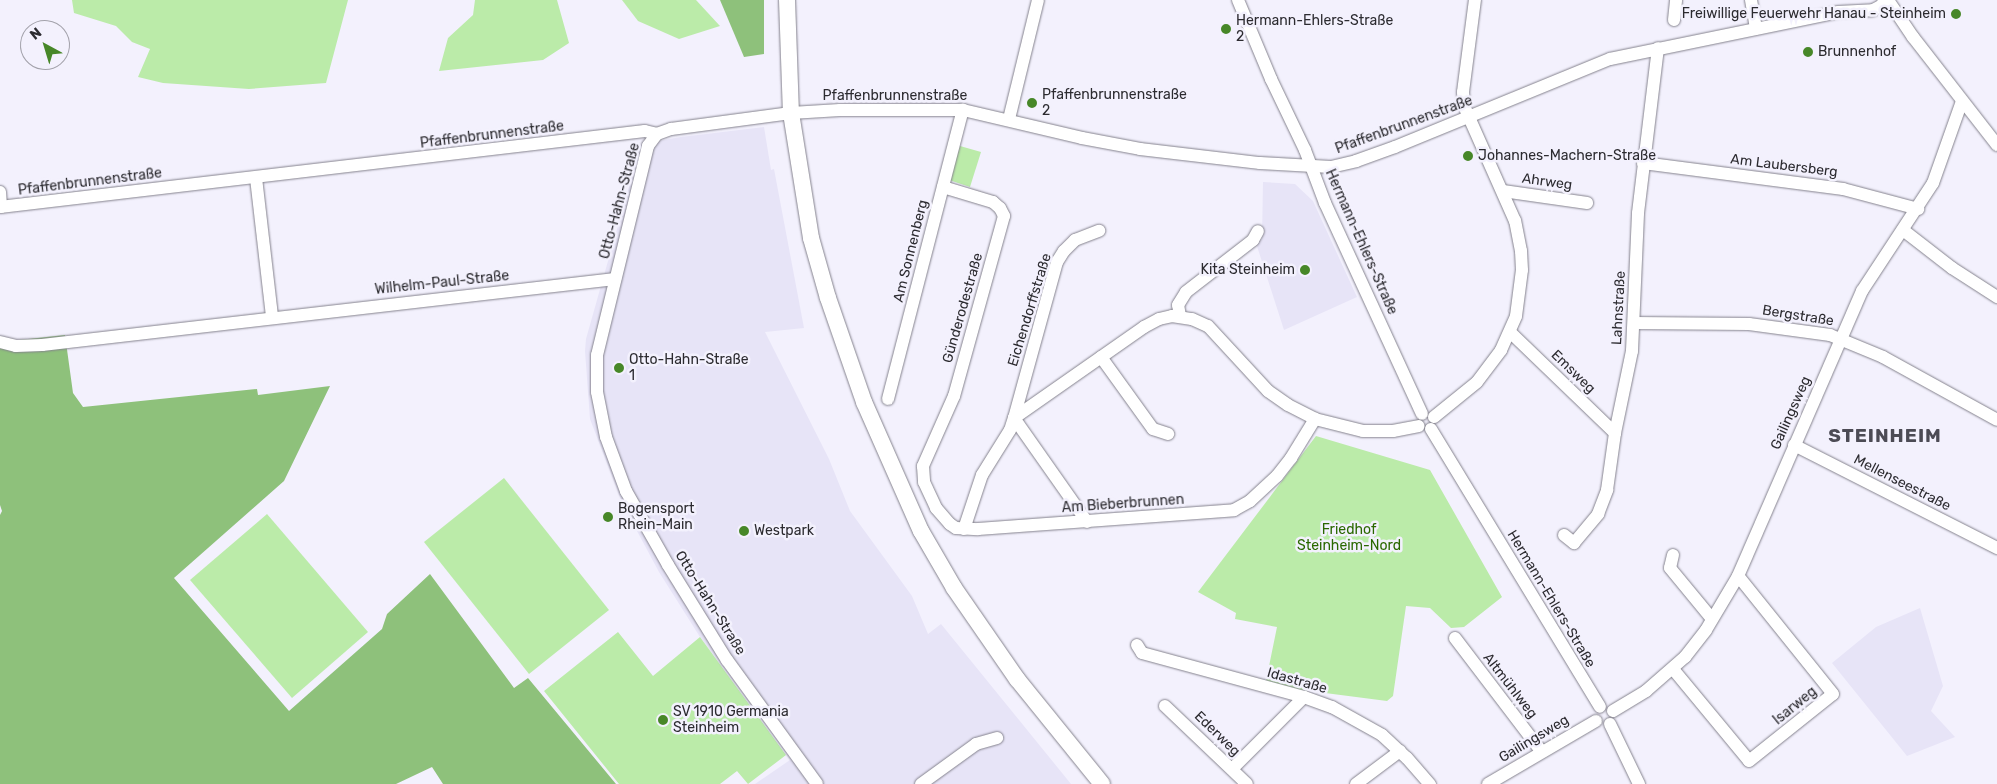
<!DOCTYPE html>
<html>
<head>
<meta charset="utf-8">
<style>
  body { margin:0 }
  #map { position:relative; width:1997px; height:784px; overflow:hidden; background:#f3f1fd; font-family:Rubik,sans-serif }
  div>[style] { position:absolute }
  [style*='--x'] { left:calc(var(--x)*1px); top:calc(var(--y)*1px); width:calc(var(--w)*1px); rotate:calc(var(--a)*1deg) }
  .built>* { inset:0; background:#e7e4f7 }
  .green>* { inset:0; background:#bbeba9 }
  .forest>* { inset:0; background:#8ec17b }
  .roads { filter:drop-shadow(0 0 1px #84828d) drop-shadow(0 0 1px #84828d) }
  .minor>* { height:12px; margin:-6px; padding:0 6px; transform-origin:6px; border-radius:6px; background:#fff }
  .major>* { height:16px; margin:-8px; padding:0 8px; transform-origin:8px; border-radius:8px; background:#fff }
  .dots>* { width:14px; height:14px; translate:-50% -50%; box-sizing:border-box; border:2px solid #f3f1fd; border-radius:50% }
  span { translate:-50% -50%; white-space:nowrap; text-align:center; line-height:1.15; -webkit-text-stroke:5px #f3f1fd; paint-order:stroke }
  .poi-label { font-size:14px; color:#2c2b30 }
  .right { translate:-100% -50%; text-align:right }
  .left { translate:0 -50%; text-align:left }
  .street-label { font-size:14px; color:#2c2b30 }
  .park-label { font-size:14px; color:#2a6800 }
  .district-label { font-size:19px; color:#4c4b55; font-weight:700; letter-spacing:1px }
  .north { position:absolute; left:20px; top:20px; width:50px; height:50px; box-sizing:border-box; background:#f3f1fd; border:1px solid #a3a2ab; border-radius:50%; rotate:321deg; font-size:14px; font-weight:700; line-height:20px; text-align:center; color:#2c2b30 }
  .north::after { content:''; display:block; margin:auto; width:18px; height:22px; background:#478728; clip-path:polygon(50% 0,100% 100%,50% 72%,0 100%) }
</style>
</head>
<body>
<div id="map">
  <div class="built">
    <i style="clip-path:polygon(764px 127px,771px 170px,774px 169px,804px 328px,765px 332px,829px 459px,850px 511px,912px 596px,928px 634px,941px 624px,1071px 784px,755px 784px,790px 760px,700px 637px,659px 572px,623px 505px,590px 419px,585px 351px,586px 339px,641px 144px,681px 137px)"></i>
    <i style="clip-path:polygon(1263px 182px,1295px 184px,1313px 201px,1357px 297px,1284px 330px,1256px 243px,1262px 239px)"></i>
    <i style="clip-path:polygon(1920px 608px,1943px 686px,1931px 711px,1955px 737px,1907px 756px,1832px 663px,1876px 627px)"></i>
  </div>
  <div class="green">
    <i style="clip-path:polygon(72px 0,348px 0,326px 83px,249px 89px,163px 83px,138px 77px,150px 49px,132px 42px,116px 26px,74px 13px)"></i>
    <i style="clip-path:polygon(475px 0,557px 0,569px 43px,543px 60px,439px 71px,448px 38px,473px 15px)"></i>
    <i style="clip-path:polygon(622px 0,696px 0,720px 26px,679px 39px,638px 21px)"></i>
    <i style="clip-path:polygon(960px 146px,981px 152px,970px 187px,949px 180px)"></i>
    <i style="clip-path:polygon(1316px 436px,1430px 470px,1502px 597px,1464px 627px,1451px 628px,1430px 608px,1406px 606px,1393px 696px,1387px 701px,1302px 690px,1266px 681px,1277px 627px,1235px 619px,1236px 613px,1198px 592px)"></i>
    <i style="clip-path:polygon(504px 478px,609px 610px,529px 674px,424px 542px)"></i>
    <i style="clip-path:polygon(267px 514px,368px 632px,292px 698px,190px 580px)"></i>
    <i style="clip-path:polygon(618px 632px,653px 676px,700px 637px,786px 755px,748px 784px,737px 771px,720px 784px,619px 784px,544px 691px)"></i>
  </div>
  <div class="forest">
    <i style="clip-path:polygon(720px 0,764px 0,764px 54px,744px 57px)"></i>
    <i style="clip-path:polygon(65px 335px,73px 393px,83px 407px,257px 389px,258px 395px,330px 386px,284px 481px,174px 578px,289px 711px,382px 629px,387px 614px,430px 574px,514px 688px,528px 678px,616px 784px,443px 784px,432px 767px,396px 784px,0 784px,0 515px,2px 511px,0 505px,0 342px)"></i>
  </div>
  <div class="roads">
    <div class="minor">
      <i style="--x:1238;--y:0;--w:86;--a:67.3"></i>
      <i style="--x:1271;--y:79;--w:79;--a:64.4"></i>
      <i style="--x:1305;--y:150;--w:57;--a:69.3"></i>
      <i style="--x:1325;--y:203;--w:232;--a:65.3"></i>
      <i style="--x:1751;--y:0;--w:29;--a:80"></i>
      <i style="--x:1888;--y:0;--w:45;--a:56"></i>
      <i style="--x:1913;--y:37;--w:137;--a:52.1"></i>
      <i style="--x:1674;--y:20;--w:20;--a:-84"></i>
      <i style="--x:1009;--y:119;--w:122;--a:-76.3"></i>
      <i style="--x:657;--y:134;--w:15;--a:127"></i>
      <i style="--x:648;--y:146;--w:215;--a:103.7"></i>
      <i style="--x:597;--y:355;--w:37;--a:90"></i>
      <i style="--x:597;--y:392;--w:46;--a:78.7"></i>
      <i style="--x:606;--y:437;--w:58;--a:69.7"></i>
      <i style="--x:626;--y:491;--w:85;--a:60.4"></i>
      <i style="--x:668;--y:565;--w:112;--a:58.2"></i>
      <i style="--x:727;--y:660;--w:153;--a:54"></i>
      <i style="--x:1643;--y:163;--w:202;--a:7.4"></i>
      <i style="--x:1843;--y:189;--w:78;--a:14.9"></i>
      <i style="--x:256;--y:178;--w:140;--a:83.4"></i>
      <i style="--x:943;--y:187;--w:52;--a:16.7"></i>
      <i style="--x:993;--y:202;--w:9;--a:41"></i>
      <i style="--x:1000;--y:208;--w:9;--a:63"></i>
      <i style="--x:1004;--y:216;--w:187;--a:105.5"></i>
      <i style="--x:954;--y:396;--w:77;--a:113.9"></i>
      <i style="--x:923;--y:466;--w:16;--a:86"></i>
      <i style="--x:924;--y:482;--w:29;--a:65"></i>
      <i style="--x:936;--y:508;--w:21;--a:49"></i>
      <i style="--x:950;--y:524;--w:7;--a:34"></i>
      <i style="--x:956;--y:528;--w:22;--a:3"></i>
      <i style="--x:978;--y:529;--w:257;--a:-4.2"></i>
      <i style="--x:1234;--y:510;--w:18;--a:-29"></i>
      <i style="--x:1250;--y:501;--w:37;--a:-43"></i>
      <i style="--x:1277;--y:476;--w:23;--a:-52"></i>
      <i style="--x:1291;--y:458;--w:46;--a:-58.4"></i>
      <i style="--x:1503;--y:191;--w:85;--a:8.1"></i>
      <i style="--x:0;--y:192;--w:15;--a:86"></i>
      <i style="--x:0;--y:207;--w:649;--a:-6.72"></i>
      <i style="--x:645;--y:131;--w:12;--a:14"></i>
      <i style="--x:657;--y:134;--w:15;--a:-20"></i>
      <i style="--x:671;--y:129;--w:121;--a:-7.6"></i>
      <i style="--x:791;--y:113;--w:49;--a:-3.5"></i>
      <i style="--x:840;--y:110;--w:123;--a:0"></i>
      <i style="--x:963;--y:110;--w:122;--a:13.2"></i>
      <i style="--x:1082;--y:138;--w:59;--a:10.7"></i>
      <i style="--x:1140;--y:149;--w:121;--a:6.7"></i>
      <i style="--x:1260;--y:163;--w:71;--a:3.2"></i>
      <i style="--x:1331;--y:167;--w:26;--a:-13"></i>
      <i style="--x:1356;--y:161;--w:41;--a:-19.7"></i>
      <i style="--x:1395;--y:147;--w:232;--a:-22.3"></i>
      <i style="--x:1610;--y:59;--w:233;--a:-11.6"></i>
      <i style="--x:1838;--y:12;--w:35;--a:-3"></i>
      <i style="--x:1873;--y:10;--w:9;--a:-27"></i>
      <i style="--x:1881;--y:6;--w:7;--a:-56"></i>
      <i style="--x:1903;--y:230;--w:62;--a:37.8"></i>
      <i style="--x:1952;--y:268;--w:54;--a:32.8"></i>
      <i style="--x:1180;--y:316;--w:11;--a:-100"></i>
      <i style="--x:1178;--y:305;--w:15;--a:-58"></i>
      <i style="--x:1186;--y:292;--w:85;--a:-37.8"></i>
      <i style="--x:1253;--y:240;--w:10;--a:-61"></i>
      <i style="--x:1634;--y:323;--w:115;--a:0.5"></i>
      <i style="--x:1749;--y:324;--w:82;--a:7.7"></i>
      <i style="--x:1830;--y:335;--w:57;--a:22.5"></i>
      <i style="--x:1883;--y:357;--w:130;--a:28.9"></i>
      <i style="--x:1510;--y:332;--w:146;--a:43.9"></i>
      <i style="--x:0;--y:342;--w:16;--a:14"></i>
      <i style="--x:16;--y:346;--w:26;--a:-2"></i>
      <i style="--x:42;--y:345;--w:577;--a:-6.57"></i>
      <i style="--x:1101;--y:357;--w:89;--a:54.2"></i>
      <i style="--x:1153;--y:429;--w:16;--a:18"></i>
      <i style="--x:888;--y:399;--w:299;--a:-75.5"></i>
      <i style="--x:1434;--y:417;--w:55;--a:-39.1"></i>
      <i style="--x:1477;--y:382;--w:40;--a:-53"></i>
      <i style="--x:1501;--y:350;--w:37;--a:-66"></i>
      <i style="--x:1516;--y:316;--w:46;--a:-82.6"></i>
      <i style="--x:1522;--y:270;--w:19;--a:-93"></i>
      <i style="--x:1521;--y:251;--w:31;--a:-101"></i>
      <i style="--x:1515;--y:221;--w:126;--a:-113.9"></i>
      <i style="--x:1464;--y:106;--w:14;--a:-94"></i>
      <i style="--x:1463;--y:92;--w:93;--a:-82.6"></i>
      <i style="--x:1014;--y:418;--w:159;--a:-35"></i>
      <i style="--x:1144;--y:327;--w:17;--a:-28"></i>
      <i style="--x:1159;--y:319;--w:13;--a:-13"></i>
      <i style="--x:1172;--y:316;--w:20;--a:9"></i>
      <i style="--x:1192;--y:319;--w:17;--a:24"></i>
      <i style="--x:1208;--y:326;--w:88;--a:47.3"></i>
      <i style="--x:1268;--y:391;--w:24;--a:35"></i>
      <i style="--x:1288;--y:405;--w:30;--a:27"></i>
      <i style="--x:1315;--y:419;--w:49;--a:14"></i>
      <i style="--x:1363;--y:431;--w:30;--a:0"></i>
      <i style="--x:1393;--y:431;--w:26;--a:-11"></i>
      <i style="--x:1014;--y:418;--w:127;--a:54.9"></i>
      <i style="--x:1431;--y:429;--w:325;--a:58.7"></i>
      <i style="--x:1794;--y:445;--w:228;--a:26.9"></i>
      <i style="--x:964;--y:529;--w:57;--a:-71.6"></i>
      <i style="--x:982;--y:475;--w:53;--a:-58.1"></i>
      <i style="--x:1010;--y:430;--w:13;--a:-72"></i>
      <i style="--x:1014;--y:418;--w:162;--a:-74.6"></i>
      <i style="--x:1057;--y:262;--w:13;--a:-58"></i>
      <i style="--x:1064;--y:251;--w:16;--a:-45"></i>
      <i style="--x:1075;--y:240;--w:26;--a:-21"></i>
      <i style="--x:1564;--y:535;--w:13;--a:39"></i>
      <i style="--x:1574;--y:543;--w:38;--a:-50"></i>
      <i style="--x:1598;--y:514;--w:26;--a:-69"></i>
      <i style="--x:1607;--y:490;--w:58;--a:-82"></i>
      <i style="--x:1615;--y:433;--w:84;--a:-78.3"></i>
      <i style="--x:1632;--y:351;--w:138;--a:-87.5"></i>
      <i style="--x:1638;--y:213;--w:166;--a:-83.1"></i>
      <i style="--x:1673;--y:555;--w:13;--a:103"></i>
      <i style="--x:1670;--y:568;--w:66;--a:50.5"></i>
      <i style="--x:1455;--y:638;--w:143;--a:52.7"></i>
      <i style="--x:1137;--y:645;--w:9;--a:58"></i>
      <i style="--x:1142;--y:653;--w:168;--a:15.2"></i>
      <i style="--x:1304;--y:697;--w:30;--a:20"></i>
      <i style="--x:1332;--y:707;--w:57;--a:29.2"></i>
      <i style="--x:1382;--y:735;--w:34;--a:43"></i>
      <i style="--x:1407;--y:758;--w:35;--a:49"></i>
      <i style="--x:1673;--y:669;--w:119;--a:50.4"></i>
      <i style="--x:1749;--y:761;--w:107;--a:-38.6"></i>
      <i style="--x:1833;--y:694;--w:151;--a:-128.8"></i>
      <i style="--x:1165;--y:706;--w:113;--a:43.6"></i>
      <i style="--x:1613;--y:711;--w:39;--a:-31"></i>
      <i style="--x:1646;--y:691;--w:52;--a:-41.1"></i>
      <i style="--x:1685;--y:657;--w:34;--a:-52"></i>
      <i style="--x:1706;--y:630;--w:63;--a:-59.3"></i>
      <i style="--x:1738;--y:576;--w:311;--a:-66.5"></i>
      <i style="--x:1862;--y:291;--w:129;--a:-56.7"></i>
      <i style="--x:1933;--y:183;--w:87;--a:-70.5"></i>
      <i style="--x:1610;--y:724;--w:67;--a:64.2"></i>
      <i style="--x:1232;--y:769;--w:102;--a:-45"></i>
      <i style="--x:921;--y:784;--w:68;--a:-36"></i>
      <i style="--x:976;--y:744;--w:22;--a:-16"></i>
      <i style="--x:1356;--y:784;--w:55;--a:-36.9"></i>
      <i style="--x:1488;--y:784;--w:125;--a:-30.3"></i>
    </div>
    <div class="major">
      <i style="--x:787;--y:0;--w:113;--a:88"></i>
      <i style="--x:791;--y:113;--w:127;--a:80.9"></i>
      <i style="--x:811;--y:238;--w:62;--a:74.2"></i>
      <i style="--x:828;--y:298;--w:110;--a:70.9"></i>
      <i style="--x:864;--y:402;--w:141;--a:66.2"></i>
      <i style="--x:921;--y:531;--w:66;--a:59.9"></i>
      <i style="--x:954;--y:588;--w:111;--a:55.3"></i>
      <i style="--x:1017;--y:679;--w:135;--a:51"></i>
    </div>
  </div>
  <div class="dots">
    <i style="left:1956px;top:14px;background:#478728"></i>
    <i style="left:1226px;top:29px;background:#478728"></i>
    <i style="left:1808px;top:52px;background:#478728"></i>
    <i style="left:1032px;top:103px;background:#478728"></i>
    <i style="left:1468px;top:156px;background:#478728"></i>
    <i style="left:1305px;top:270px;background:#478728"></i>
    <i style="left:619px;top:368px;background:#478728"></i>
    <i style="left:608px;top:517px;background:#478728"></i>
    <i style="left:744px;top:531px;background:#478728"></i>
    <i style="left:663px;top:720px;background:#478728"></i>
  </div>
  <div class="poi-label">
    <span class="right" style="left:1946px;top:14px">Freiwillige Feuerwehr Hanau - Steinheim</span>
    <span class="left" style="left:1236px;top:29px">Hermann-Ehlers-Straße<br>2</span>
    <span class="left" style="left:1818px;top:52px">Brunnenhof</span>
    <span class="left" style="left:1042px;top:103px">Pfaffenbrunnenstraße<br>2</span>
    <span class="left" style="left:1478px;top:156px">Johannes-Machern-Straße</span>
    <span class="right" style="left:1295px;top:270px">Kita Steinheim</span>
    <span class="left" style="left:629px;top:368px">Otto-Hahn-Straße<br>1</span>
    <span class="left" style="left:618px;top:517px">Bogensport<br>Rhein-Main</span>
    <span class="left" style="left:754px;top:531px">Westpark</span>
    <span class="left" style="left:673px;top:720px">SV 1910 Germania<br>Steinheim</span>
  </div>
  <div class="street-label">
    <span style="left:895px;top:96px">Pfaffenbrunnenstraße</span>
    <span style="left:1404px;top:125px;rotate:-20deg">Pfaffenbrunnenstraße</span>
    <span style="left:492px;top:135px;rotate:-7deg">Pfaffenbrunnenstraße</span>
    <span style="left:1784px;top:166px;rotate:7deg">Am Laubersberg</span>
    <span style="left:90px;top:182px;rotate:-7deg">Pfaffenbrunnenstraße</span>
    <span style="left:1547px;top:182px;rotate:8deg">Ahrweg</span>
    <span style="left:620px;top:201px;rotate:-75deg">Otto-Hahn-Straße</span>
    <span style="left:1361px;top:242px;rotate:66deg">Hermann-Ehlers-Straße</span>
    <span style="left:911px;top:251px;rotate:-76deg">Am Sonnenberg</span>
    <span style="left:442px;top:283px;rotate:-6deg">Wilhelm-Paul-Straße</span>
    <span style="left:963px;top:308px;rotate:-74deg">Günderodestraße</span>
    <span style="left:1619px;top:308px;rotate:-87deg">Lahnstraße</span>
    <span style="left:1030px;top:310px;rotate:-73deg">Eichendorffstraße</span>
    <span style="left:1798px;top:316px;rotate:9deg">Bergstraße</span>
    <span style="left:1573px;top:372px;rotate:44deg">Emsweg</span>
    <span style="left:1791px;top:413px;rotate:-66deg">Gailingsweg</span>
    <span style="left:1902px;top:483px;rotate:27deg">Mellenseestraße</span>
    <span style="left:1123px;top:504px;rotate:-4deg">Am Bieberbrunnen</span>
    <span style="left:1551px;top:599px;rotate:59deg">Hermann-Ehlers-Straße</span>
    <span style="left:710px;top:603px;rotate:58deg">Otto-Hahn-Straße</span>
    <span style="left:1297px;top:681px;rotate:16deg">Idastraße</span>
    <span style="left:1510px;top:686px;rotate:52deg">Altmühlweg</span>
    <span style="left:1795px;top:706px;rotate:-39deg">Isarweg</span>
    <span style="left:1217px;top:734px;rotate:44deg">Ederweg</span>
    <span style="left:1534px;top:739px;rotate:-31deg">Gailingsweg</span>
  </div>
  <div class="park-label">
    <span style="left:1349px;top:538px">Friedhof<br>Steinheim-Nord</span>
  </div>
  <div class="district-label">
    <span style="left:1885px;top:436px">STEINHEIM</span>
  </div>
  <div class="north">N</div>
</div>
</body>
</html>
